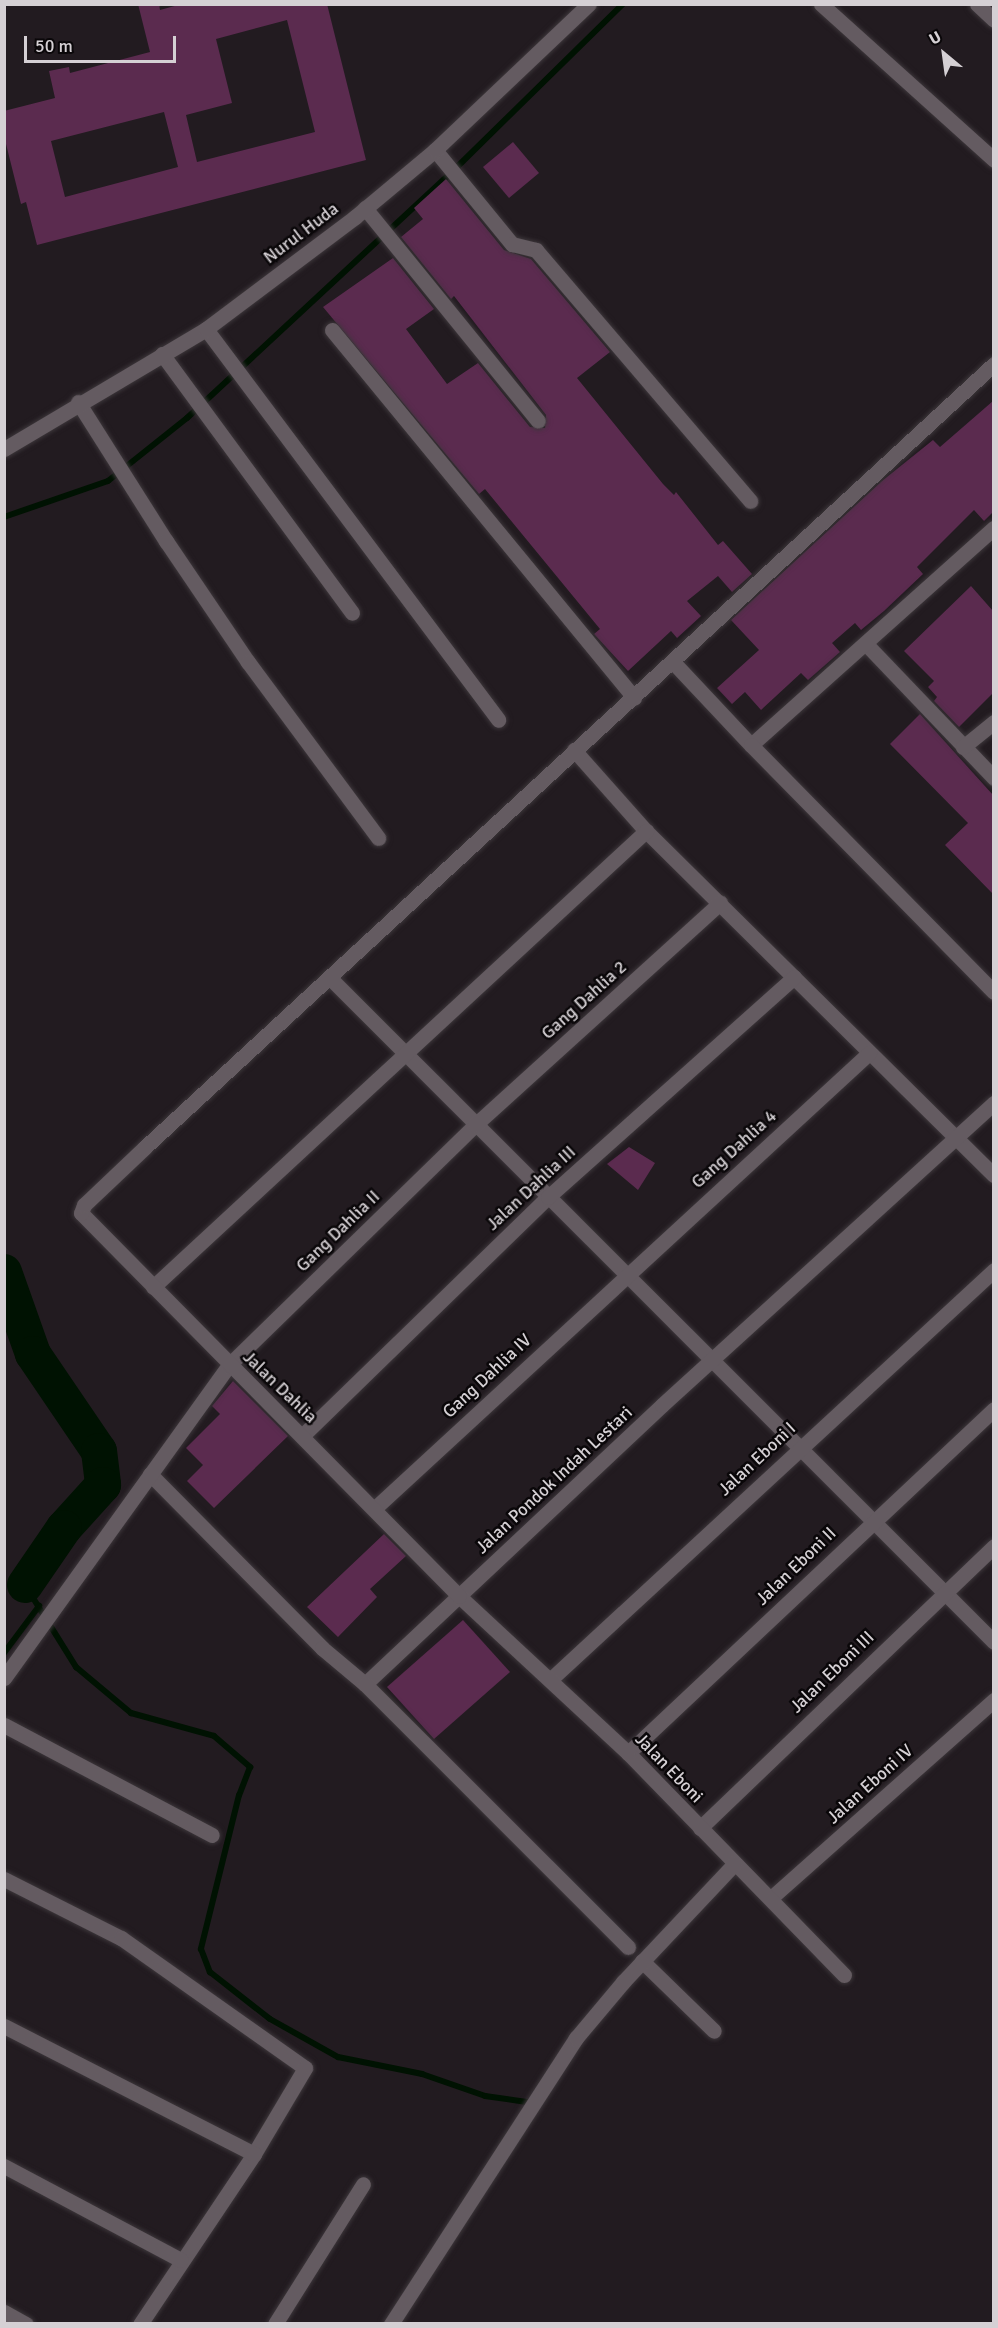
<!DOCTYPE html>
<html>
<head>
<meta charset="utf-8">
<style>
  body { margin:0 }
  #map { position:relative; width:998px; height:2328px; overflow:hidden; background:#221b20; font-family:Signika,sans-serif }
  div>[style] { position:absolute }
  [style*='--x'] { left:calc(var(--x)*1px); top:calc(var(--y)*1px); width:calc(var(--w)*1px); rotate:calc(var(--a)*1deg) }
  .stream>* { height:6px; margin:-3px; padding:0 3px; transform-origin:3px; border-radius:3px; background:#001202 }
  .river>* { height:36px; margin:-18px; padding:0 18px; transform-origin:18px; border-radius:18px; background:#001202 }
  .building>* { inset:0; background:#5b2b4f }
  .roads { filter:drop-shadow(0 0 2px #3c363a) drop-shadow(0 0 2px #3c363a) }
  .street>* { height:15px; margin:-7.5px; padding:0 7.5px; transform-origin:7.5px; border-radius:7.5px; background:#645b61 }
  .secondary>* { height:15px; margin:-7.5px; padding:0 7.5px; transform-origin:7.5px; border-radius:7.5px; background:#645b61 }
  span { translate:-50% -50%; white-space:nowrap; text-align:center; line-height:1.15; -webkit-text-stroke:5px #0a0709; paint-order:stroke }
  .street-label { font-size:18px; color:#d5d0d4 }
  .frame { position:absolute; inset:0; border:6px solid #d5d0d4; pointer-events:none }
  .north { position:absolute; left:914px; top:24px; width:60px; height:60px; -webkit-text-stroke:4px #0a0709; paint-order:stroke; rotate:331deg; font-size:16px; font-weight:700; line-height:24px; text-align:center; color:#d5d0d4 }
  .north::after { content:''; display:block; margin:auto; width:21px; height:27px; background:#d5d0d4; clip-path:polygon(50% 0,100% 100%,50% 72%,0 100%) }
  .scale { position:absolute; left:24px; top:36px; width:152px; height:27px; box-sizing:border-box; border:3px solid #d5d0d4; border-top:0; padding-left:8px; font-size:18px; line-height:21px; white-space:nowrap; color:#d5d0d4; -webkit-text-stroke:4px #0a0709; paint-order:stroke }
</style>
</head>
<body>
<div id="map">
  <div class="stream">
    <i style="--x:4;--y:517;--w:110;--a:-19.1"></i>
    <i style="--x:108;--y:481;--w:101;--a:-38.6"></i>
    <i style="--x:187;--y:418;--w:370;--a:-42.9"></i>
    <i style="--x:458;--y:166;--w:231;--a:-44.5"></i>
    <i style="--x:25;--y:1585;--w:97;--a:58.1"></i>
    <i style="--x:76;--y:1667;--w:72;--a:39.9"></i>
    <i style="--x:131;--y:1713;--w:86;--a:15.5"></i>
    <i style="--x:214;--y:1736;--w:48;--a:40.7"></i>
    <i style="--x:250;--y:1767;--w:30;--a:111"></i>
    <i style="--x:239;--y:1795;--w:159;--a:103.9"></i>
    <i style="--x:201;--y:1949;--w:25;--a:69"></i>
    <i style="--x:210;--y:1972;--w:76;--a:38.1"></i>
    <i style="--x:270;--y:2019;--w:78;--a:29.2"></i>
    <i style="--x:338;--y:2057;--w:86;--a:11.4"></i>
    <i style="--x:422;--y:2074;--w:67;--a:19.2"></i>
    <i style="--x:485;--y:2096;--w:42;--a:8.1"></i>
    <i style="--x:4;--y:1653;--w:59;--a:-53.3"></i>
  </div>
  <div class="river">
    <i style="--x:4;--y:1272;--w:87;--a:70.5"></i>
    <i style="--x:33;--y:1354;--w:117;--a:55.8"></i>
    <i style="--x:99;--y:1451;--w:34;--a:83"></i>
    <i style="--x:103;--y:1485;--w:58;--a:132.2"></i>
    <i style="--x:64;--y:1528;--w:69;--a:124.4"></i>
  </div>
  <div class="building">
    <i style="clip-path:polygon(evenodd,138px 4px,159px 4px,160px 10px,182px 4px,327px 4px,366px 160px,37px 245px,26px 202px,21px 204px,4px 136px,4px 111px,55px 98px,49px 71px,69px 67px,70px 73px,150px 52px,138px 4px,287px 20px,315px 132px,197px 162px,186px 115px,232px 103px,216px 39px,287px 20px,138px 4px,164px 112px,178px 167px,65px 197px,51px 141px,164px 112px)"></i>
    <i style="clip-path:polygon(513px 142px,539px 173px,509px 198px,483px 167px)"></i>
    <i style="clip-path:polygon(446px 179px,504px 250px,531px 259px,610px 352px,577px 378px,663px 484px,674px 495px,676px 492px,718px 545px,723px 541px,752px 574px,732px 592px,718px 576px,687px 601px,701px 616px,677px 638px,671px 631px,628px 671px,594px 634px,600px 629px,485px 489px,479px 494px,323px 307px,393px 258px,434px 309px,406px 329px,447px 384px,478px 363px,530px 427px,545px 428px,546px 415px,454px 296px,451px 299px,401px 237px,423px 219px,414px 208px)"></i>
    <i style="clip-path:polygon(993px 401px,993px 512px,984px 521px,974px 510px,917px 567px,923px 574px,884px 611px,861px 630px,855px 623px,832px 643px,840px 652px,808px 680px,801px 673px,761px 710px,745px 692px,732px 704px,717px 688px,759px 650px,731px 620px,882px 481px,933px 440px,940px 447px)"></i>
    <i style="clip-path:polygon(971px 586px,993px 611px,993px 693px,959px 727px,934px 701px,937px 697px,928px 687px,934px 681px,904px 651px)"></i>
    <i style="clip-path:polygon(920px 714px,993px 795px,993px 894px,945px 845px,968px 823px,890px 744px)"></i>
    <i style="clip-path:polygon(629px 1147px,655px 1163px,638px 1190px,607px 1164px)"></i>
    <i style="clip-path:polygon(233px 1381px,288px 1436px,214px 1508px,187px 1481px,203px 1465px,186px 1448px,220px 1414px,212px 1406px)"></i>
    <i style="clip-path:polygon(384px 1534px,406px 1556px,370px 1589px,377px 1597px,338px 1637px,307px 1607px)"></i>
    <i style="clip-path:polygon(463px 1620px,510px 1672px,434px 1739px,387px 1687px)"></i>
  </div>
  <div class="roads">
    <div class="street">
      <i style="--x:821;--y:4;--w:233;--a:42"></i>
      <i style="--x:977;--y:4;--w:23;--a:43"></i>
      <i style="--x:435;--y:150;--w:122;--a:50.7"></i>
      <i style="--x:512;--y:244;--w:25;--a:14"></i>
      <i style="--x:536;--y:250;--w:330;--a:49.5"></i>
      <i style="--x:365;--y:208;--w:274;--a:50.9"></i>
      <i style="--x:206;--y:329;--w:488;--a:53.2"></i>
      <i style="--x:332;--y:330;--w:476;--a:50.6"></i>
      <i style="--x:162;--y:354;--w:321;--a:53.7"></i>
      <i style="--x:78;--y:402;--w:165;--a:57.7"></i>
      <i style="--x:166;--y:541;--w:146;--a:55.9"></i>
      <i style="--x:248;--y:662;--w:219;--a:53.5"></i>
      <i style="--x:867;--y:645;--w:184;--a:46.3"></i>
      <i style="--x:673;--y:662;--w:114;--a:46.8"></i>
      <i style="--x:751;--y:745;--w:326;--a:-41.8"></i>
      <i style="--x:751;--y:745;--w:346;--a:45.5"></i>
      <i style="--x:963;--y:747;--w:40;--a:-39"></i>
      <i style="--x:574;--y:750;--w:108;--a:48.4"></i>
      <i style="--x:646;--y:831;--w:489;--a:44.7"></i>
      <i style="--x:329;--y:977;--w:940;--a:45"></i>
      <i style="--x:153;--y:1287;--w:672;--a:-42.77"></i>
      <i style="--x:302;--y:1436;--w:343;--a:-44.2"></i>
      <i style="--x:548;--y:1197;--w:330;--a:-41.8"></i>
      <i style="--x:150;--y:1474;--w:245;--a:45.3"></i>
      <i style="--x:322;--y:1648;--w:56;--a:39.9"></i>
      <i style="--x:365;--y:1684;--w:407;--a:-43.2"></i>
      <i style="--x:662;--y:1405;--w:449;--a:-42.3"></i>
      <i style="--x:375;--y:1508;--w:672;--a:-42.65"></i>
      <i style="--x:4;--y:1678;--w:385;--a:-54.3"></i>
      <i style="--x:229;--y:1365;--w:344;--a:-44.3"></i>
      <i style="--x:475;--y:1125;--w:331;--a:-42.2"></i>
      <i style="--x:551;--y:1679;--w:603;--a:-42.71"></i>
      <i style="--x:365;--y:1684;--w:372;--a:45"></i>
      <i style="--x:4;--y:1725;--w:235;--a:27.9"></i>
      <i style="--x:628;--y:1753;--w:502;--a:-43.23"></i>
      <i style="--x:700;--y:1828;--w:407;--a:-43.8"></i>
      <i style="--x:4;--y:1879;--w:131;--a:26.8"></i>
      <i style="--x:121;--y:1938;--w:225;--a:35.2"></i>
      <i style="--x:305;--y:2068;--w:100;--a:120.7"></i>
      <i style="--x:254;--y:2154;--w:205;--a:123.8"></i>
      <i style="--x:772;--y:1897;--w:297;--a:-41.6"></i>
      <i style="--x:642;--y:1961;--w:100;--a:44.2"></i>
      <i style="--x:844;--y:1975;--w:310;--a:-134.2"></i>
      <i style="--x:628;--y:1753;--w:231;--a:-137.1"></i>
      <i style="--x:459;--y:1596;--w:538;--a:-134.62"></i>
      <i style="--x:81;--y:1213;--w:9;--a:-69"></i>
      <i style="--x:84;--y:1205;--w:83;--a:-43.5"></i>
      <i style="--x:144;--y:1148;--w:1156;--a:-42.69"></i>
      <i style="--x:4;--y:2026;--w:281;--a:27.1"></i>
      <i style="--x:4;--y:2166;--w:200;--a:28"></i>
      <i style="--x:4;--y:2312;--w:25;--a:29"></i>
      <i style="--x:275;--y:2324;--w:165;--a:-57.8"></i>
      <i style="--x:391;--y:2324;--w:341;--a:-57.1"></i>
      <i style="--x:576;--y:2038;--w:73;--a:-50"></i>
      <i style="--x:623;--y:1982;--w:163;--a:-46.7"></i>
    </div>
    <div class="secondary">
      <i style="--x:4;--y:449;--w:235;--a:-30.7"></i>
      <i style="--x:206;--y:329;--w:186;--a:-36.9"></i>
      <i style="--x:355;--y:217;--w:104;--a:-39.9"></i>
      <i style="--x:435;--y:150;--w:212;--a:-43.5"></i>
    </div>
  </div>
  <div class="street-label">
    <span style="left:301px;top:233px;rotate:-37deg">Nurul Huda</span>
    <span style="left:584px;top:1000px;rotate:-42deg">Gang Dahlia 2</span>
    <span style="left:734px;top:1149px;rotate:-42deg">Gang Dahlia 4</span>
    <span style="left:531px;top:1188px;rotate:-43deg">Jalan Dahlia III</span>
    <span style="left:338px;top:1231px;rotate:-44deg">Gang Dahlia II</span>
    <span style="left:487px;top:1376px;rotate:-43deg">Gang Dahlia IV</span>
    <span style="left:280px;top:1387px;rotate:44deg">Jalan Dahlia</span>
    <span style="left:757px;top:1459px;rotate:-43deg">Jalan Eboni I</span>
    <span style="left:554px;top:1480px;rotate:-43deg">Jalan Pondok Indah Lestari</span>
    <span style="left:796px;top:1566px;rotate:-44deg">Jalan Eboni II</span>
    <span style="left:832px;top:1672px;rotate:-44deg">Jalan Eboni III</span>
    <span style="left:669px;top:1768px;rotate:46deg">Jalan Eboni</span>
    <span style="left:870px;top:1784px;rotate:-42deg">Jalan Eboni IV</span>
  </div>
  <div class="frame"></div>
  <div class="north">U</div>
  <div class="scale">50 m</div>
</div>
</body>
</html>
